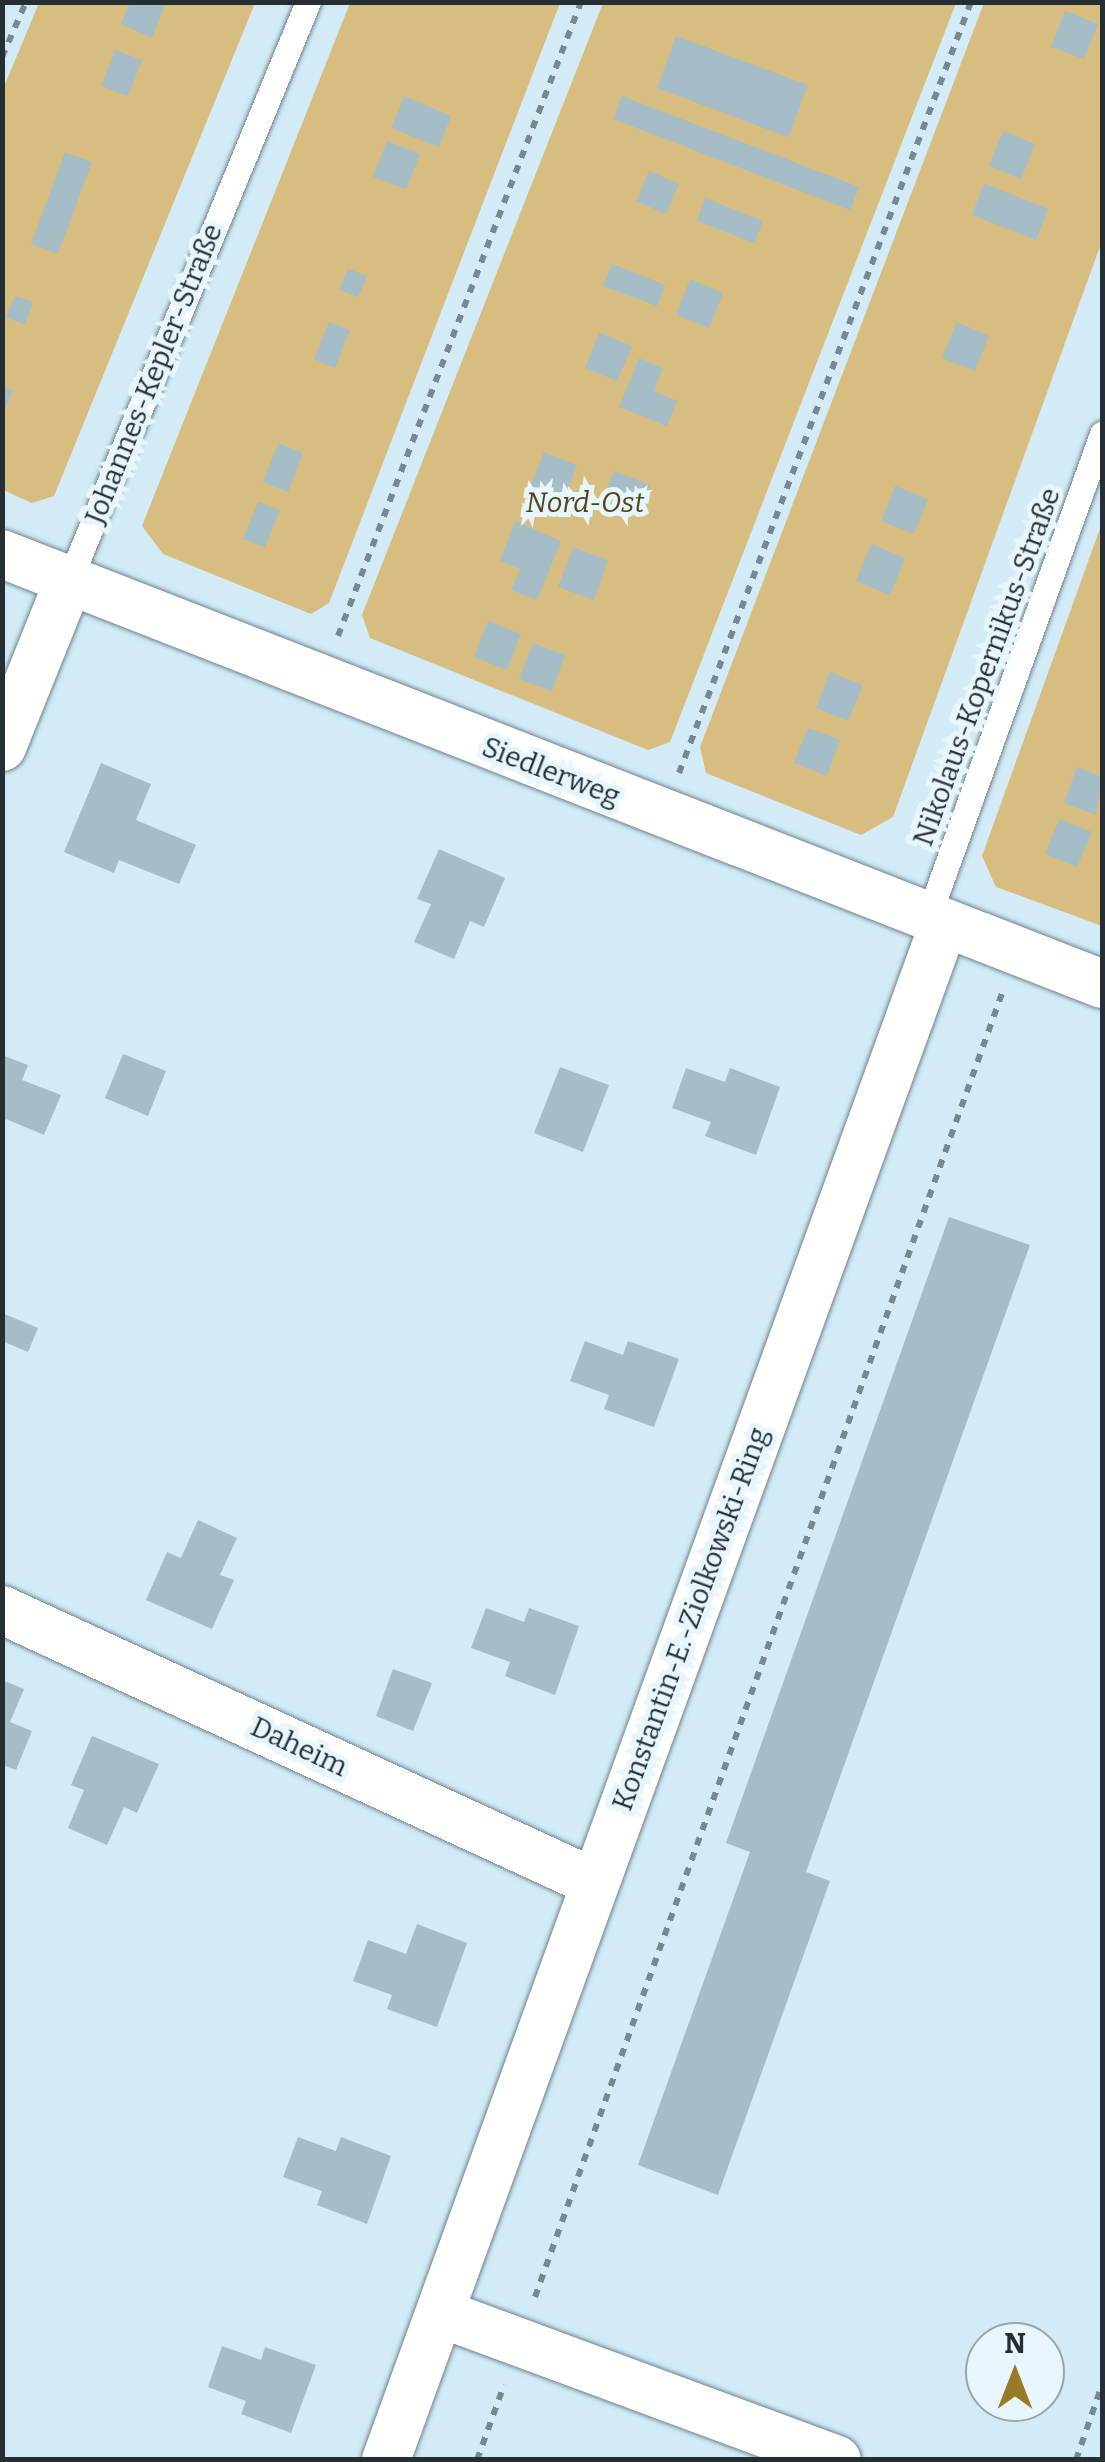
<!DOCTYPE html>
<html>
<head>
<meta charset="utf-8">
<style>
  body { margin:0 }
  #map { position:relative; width:1105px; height:2462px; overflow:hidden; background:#d2ebf6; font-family:Bitter,serif }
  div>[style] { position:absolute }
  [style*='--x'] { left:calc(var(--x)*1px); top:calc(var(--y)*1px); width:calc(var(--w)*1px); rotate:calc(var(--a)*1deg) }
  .green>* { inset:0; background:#d7bd7f }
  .building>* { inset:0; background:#a5bdc7 }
  .path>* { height:6px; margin-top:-3px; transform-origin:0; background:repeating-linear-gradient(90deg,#778890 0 8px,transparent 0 16px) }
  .roads { filter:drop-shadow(0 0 2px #6c838d) drop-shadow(0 0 2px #6c838d) }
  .service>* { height:25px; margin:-12.5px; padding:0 12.5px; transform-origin:12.5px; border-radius:12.5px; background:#fff }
  .minor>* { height:48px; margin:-24px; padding:0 24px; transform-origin:24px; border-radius:24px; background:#fff }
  span { translate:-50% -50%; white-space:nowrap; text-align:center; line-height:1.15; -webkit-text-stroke:10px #e7f6fd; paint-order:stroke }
  .street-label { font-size:28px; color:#252f33 }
  .park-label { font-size:28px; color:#534319; font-style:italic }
  .frame { position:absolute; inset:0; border:5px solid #252f33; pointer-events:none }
  .north { position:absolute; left:965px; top:2322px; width:100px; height:100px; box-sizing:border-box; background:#e7f6fd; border:2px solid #99a6ac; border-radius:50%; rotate:0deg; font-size:28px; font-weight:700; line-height:40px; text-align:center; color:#252f33 }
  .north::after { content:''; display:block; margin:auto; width:35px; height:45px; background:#9a7b25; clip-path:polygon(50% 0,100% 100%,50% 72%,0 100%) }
</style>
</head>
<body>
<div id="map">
  <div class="green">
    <i style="clip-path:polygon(39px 3px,255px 3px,54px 496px,32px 503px,3px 490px,3px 89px)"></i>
    <i style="clip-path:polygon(350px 3px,560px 3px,329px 603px,311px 614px,163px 554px,142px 526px)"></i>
    <i style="clip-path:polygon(603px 3px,956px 3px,670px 742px,648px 750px,370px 638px,362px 615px)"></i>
    <i style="clip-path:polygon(984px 3px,1102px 3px,1102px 241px,893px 817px,861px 835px,706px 773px,700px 747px)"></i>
    <i style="clip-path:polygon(1102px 523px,1102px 926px,996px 887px,982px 856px)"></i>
  </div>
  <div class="building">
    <i style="clip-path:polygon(130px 2px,166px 2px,152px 38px,121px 24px)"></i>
    <i style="clip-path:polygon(1065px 11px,1098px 24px,1084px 59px,1051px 47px)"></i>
    <i style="clip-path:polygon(676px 36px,808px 85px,788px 137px,657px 88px)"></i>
    <i style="clip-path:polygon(115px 50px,142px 60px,128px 96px,101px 86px)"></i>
    <i style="clip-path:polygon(404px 96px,451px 116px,439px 147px,391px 128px)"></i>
    <i style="clip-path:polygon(622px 96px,859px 187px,850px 210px,613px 119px)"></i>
    <i style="clip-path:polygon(1003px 131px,1035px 144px,1021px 179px,989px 166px)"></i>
    <i style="clip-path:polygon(387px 141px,420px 154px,406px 189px,373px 177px)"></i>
    <i style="clip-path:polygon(65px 152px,92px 162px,58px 254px,31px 244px)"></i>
    <i style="clip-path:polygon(649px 171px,679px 184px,666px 214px,636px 201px)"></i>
    <i style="clip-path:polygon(984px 183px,1048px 209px,1036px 240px,972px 215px)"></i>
    <i style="clip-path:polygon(705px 198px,763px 221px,754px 243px,697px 221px)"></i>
    <i style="clip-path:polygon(612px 264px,665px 285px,657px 306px,603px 286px)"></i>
    <i style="clip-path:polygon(348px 269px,367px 276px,358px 297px,339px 290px)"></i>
    <i style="clip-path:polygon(690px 279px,723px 293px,709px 328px,676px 315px)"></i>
    <i style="clip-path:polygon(15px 296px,33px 302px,25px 325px,6px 317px)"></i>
    <i style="clip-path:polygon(329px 322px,350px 330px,335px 368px,314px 359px)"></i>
    <i style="clip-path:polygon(957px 322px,989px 336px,975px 371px,942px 358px)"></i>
    <i style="clip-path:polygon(599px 333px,632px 346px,617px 381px,585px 368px)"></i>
    <i style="clip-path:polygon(639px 358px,663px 368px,654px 391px,677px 401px,667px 426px,619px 407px)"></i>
    <i style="clip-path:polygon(2px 386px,13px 390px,3px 414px,2px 414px)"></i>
    <i style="clip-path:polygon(278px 443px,303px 453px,288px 492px,263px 482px)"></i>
    <i style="clip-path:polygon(544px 452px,577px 465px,563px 500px,530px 487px)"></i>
    <i style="clip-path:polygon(614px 471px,650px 485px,640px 512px,604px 498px)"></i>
    <i style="clip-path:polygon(895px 486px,928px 499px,914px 534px,881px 521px)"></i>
    <i style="clip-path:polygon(258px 502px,280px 510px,265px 547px,243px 539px)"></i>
    <i style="clip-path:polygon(515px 521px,561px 541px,537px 600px,511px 590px,520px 569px,500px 561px)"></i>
    <i style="clip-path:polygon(871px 544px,905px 558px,890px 595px,856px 581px)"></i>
    <i style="clip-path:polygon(573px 547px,608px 560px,594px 600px,558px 587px)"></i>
    <i style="clip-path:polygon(488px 621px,521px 634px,507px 670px,474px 657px)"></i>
    <i style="clip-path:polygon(533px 643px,565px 655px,552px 691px,519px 679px)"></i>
    <i style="clip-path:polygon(830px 672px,863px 685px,848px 721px,816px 708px)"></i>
    <i style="clip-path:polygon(808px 728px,840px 740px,827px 776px,794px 763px)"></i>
    <i style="clip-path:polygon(101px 763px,151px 784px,136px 820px,196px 845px,179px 884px,119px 860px,114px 873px,64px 852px)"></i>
    <i style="clip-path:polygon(1077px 767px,1102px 777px,1096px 815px,1064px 803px)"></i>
    <i style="clip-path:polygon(1059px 819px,1092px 832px,1077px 867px,1045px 854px)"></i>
    <i style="clip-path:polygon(439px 849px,505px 878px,484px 927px,470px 921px,454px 959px,414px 942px,431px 904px,417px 899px)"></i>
    <i style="clip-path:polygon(123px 1054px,166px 1071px,148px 1116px,105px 1098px)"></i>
    <i style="clip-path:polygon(2px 1055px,28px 1065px,22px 1080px,61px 1095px,44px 1135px,6px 1119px,2px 1127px)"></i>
    <i style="clip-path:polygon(560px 1067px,609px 1085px,583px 1152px,534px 1133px)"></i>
    <i style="clip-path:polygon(686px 1068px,725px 1082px,730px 1068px,780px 1087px,756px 1155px,705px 1136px,711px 1122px,672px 1108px)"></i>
    <i style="clip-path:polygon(949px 1217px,1030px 1245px,806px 1872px,830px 1881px,718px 2195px,638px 2165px,750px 1852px,726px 1843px)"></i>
    <i style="clip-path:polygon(2px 1313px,38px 1328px,28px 1352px,2px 1341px)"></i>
    <i style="clip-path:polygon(585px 1341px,623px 1355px,628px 1341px,679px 1359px,654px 1427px,604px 1409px,609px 1395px,570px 1381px)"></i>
    <i style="clip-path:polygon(198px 1520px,237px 1538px,220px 1575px,234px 1580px,212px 1629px,146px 1600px,167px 1552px,181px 1558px)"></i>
    <i style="clip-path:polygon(486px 1608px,524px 1622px,529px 1608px,579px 1626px,555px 1695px,505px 1676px,510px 1662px,471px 1648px)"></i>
    <i style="clip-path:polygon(393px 1669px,432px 1683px,413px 1731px,376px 1716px)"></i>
    <i style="clip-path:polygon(2px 1680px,24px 1689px,10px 1722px,32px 1731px,16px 1770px,2px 1765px)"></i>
    <i style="clip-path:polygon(92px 1736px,159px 1764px,137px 1813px,124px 1807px,107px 1845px,68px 1828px,84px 1790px,71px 1785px)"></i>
    <i style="clip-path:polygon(417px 1924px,467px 1943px,437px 2027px,387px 2009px,392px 1995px,353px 1981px,368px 1940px,406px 1954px)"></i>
    <i style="clip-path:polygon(298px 2137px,336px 2151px,341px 2137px,391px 2156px,367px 2224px,317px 2205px,322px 2191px,283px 2177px)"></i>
    <i style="clip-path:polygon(222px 2346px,261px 2360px,265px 2347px,316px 2365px,291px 2433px,241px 2414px,246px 2401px,208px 2387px)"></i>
  </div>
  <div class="path">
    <i style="--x:2;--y:57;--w:60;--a:-66.4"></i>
    <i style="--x:338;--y:636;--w:679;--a:-69.03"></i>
    <i style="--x:679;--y:773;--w:824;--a:-69.26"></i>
    <i style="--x:535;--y:2297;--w:1387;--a:-70.29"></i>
    <i style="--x:477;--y:2460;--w:80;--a:-70.2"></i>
    <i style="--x:1076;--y:2460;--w:79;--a:-70.9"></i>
  </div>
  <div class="roads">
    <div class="service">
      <i style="--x:68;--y:583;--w:629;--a:-67.56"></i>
      <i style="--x:927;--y:920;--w:517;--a:-70.2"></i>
    </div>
    <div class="minor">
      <i style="--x:2;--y:554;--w:1181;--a:21.35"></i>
      <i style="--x:2;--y:747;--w:177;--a:-68.1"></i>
      <i style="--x:2;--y:1610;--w:653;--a:24.72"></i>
      <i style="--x:440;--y:2313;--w:423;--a:20.3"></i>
      <i style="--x:386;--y:2460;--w:1632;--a:-70.04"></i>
    </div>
  </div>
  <div class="street-label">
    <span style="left:154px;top:374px;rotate:-68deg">Johannes-Kepler-Straße</span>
    <span style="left:987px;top:667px;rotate:-70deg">Nikolaus-Kopernikus-Straße</span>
    <span style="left:551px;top:772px;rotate:21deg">Siedlerweg</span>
    <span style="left:691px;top:1619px;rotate:-70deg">Konstantin-E.-Ziolkowski-Ring</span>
    <span style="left:299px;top:1747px;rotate:25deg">Daheim</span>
  </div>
  <div class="park-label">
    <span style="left:585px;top:503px">Nord-Ost</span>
  </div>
  <div class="frame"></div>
  <div class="north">N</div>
</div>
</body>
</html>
